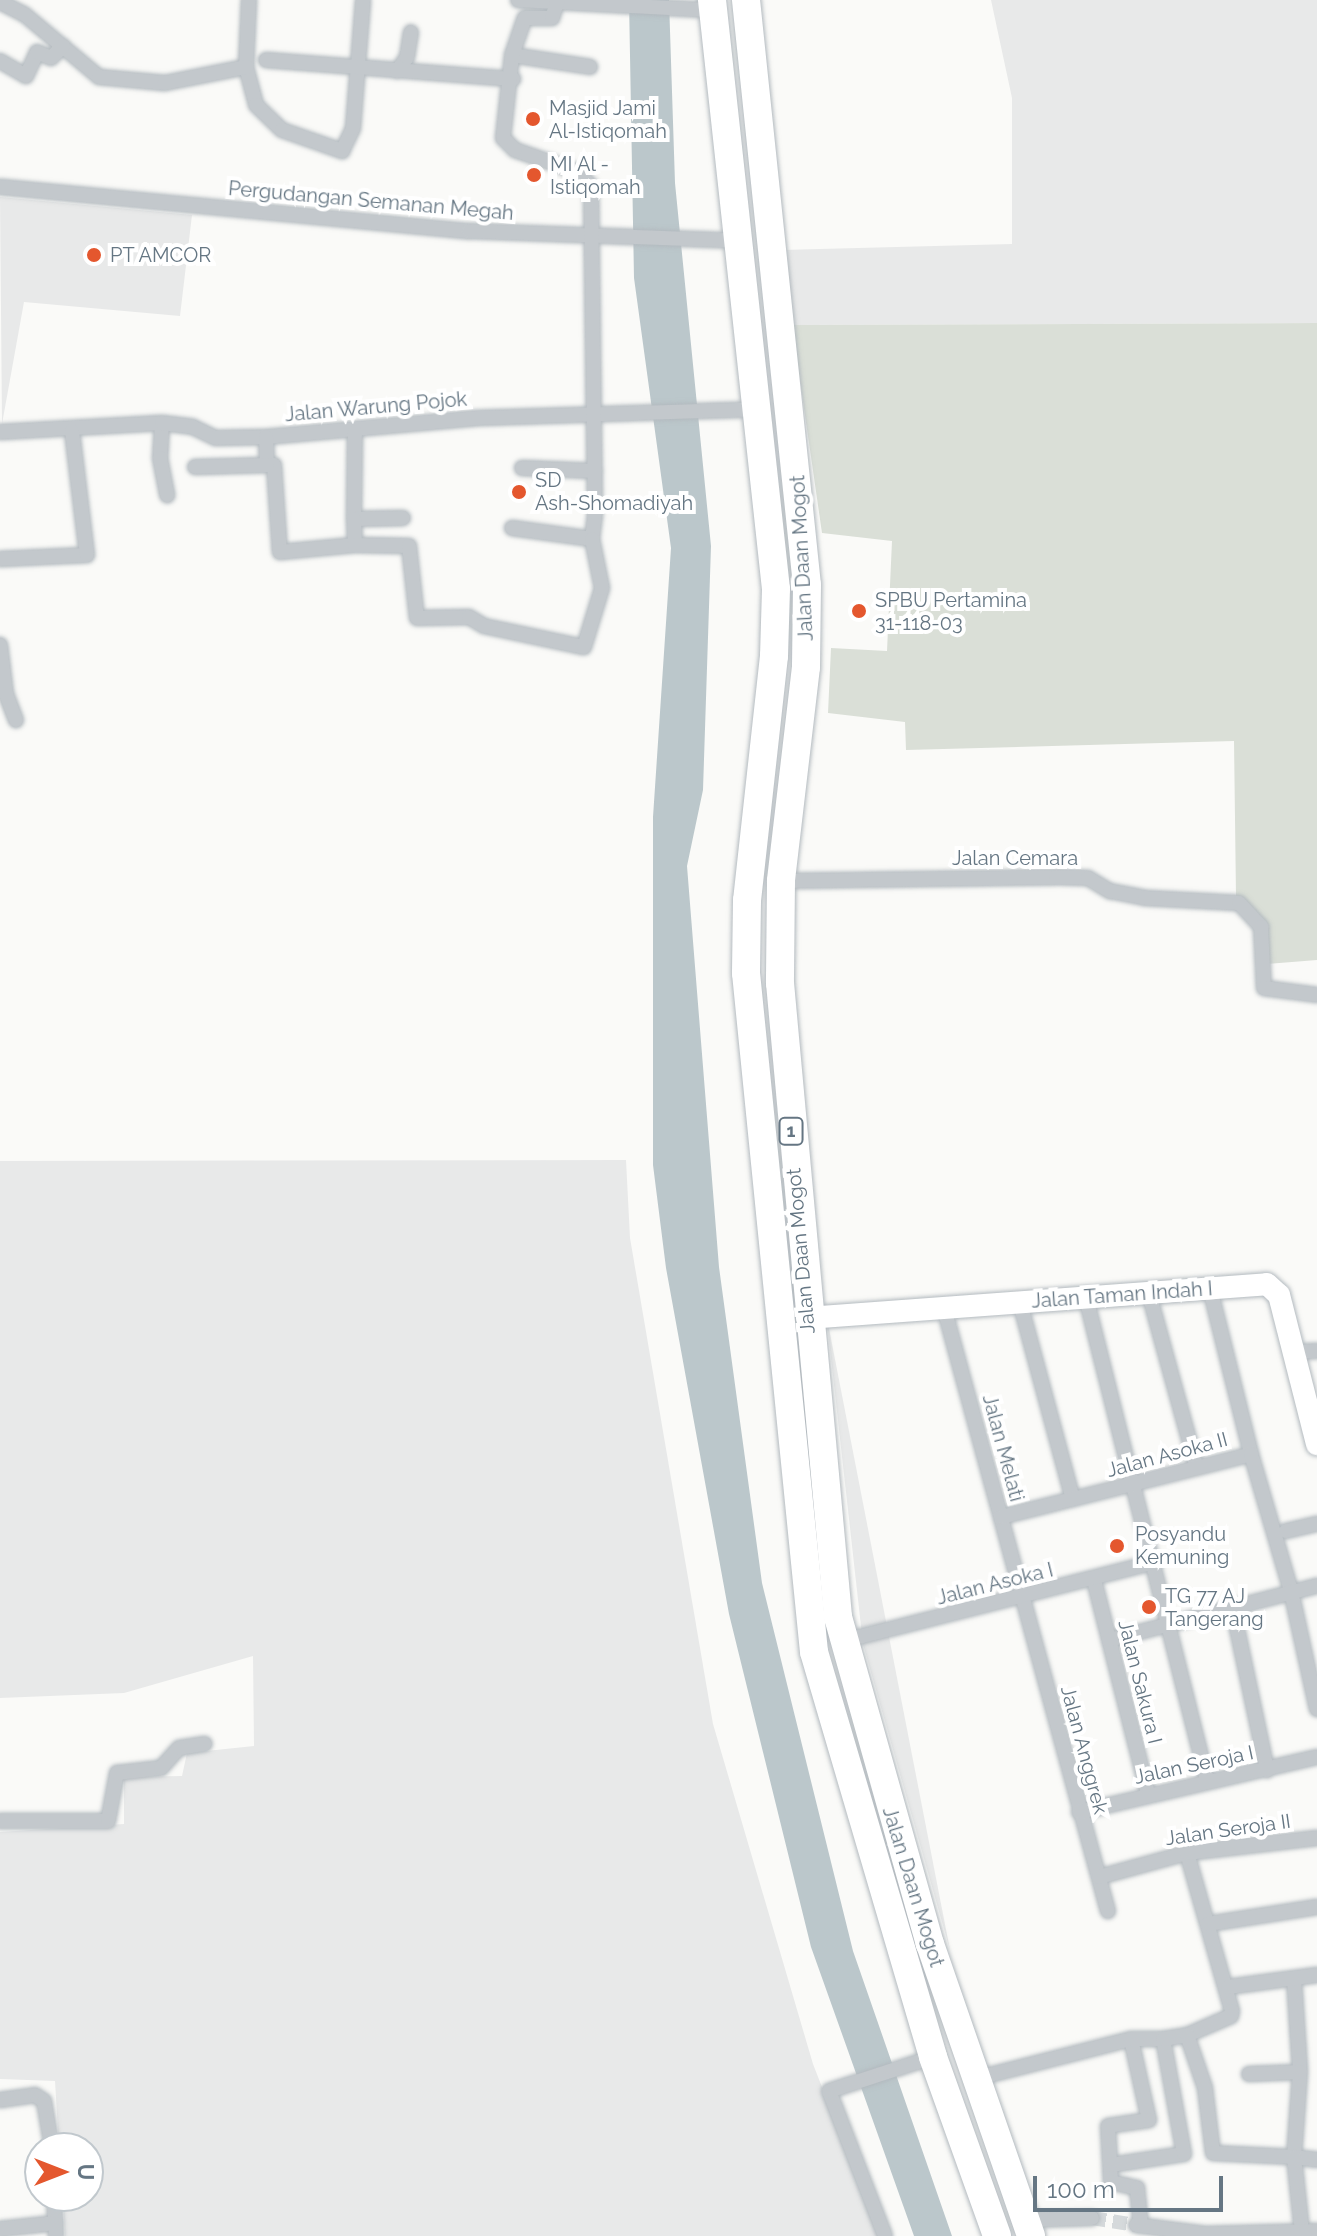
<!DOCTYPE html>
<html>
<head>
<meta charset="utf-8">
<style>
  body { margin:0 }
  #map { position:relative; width:1317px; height:2236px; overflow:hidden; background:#fafaf8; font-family:Raleway,sans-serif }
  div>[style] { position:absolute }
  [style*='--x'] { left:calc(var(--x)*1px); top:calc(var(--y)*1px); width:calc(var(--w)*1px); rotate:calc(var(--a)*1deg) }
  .built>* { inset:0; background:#e8e9e9 }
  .green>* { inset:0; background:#dadfd7 }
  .water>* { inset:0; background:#bbc7cb }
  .street-tunnel>* { height:14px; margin-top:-7px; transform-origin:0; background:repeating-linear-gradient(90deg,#d5d9db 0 14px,transparent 0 21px) }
  .roads { filter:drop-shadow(0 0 2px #b3babf) drop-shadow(0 0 2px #b3babf) }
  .street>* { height:14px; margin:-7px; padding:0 7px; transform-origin:7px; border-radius:7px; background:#c3c8cc }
  .secondary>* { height:22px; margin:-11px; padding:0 11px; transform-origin:11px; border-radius:11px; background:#fff }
  .highway>* { height:28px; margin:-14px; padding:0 14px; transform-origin:14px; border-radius:14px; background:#fff }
  .dots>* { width:22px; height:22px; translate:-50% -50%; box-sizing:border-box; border:4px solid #fff; border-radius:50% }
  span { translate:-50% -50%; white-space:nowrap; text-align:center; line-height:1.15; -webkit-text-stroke:8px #fff; paint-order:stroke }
  .shield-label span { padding:2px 6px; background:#fff; border:2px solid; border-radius:6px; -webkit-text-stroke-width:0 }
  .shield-label { font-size:18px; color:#657683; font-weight:700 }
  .poi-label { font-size:20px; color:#657683 }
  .left { translate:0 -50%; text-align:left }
  .street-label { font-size:20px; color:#657683 }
  .north { position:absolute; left:24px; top:2132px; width:80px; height:80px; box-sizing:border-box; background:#fff; border:2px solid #c1c8cd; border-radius:50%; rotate:90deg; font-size:22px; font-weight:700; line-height:32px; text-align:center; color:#657683 }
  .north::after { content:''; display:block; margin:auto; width:28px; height:36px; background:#e4572e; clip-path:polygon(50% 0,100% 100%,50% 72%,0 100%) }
  .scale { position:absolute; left:1033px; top:2176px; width:190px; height:36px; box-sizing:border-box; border:4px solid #657683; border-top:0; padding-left:10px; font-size:24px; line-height:28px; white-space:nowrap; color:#657683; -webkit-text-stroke:6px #fff; paint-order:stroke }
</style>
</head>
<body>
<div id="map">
  <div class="built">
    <i style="clip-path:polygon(991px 0,1317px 0,1317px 323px,792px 325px,781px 250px,1012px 244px,1012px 98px)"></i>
    <i style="clip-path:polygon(0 197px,192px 215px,180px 316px,24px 302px,2px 424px)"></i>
    <i style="clip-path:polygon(626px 1160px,630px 1238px,713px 1724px,813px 2064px,880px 2236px,65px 2236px,63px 2196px,88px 2196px,88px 2148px,59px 2148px,55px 2081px,0 2079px,0 1832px,124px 1824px,124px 1777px,182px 1776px,187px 1753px,254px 1746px,253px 1656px,124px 1693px,0 1698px,0 1161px)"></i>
    <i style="clip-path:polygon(826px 1313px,950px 1950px,863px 1644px)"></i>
  </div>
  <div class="green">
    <i style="clip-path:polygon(1317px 323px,1317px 960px,1267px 964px,1264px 923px,1236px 896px,1234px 741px,906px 750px,905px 722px,828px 713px,831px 648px,887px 651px,892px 541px,822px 533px,792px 325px)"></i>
  </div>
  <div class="water">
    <i style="clip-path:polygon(629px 0,669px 0,675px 183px,711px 546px,703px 790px,687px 866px,719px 1267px,762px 1583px,853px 1951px,952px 2236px,914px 2236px,811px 1947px,729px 1614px,666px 1268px,653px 1165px,653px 817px,671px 548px,634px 278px)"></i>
  </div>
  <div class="street-tunnel">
    <i style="--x:1092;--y:2218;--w:45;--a:9"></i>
  </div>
  <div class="roads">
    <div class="street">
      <i style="--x:249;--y:0;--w:67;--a:92.6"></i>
      <i style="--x:246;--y:67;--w:39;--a:75"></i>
      <i style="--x:256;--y:105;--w:36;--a:44"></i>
      <i style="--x:282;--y:130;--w:64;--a:19.3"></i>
      <i style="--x:342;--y:151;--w:25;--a:-64"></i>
      <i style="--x:353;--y:128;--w:128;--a:-85.5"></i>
      <i style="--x:518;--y:0;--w:194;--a:3"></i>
      <i style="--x:0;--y:2;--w:27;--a:27"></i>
      <i style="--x:24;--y:14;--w:98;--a:40"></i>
      <i style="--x:99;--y:77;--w:66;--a:5.2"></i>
      <i style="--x:165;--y:83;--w:83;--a:-11.2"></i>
      <i style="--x:512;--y:55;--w:79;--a:8.7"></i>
      <i style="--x:266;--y:60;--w:248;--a:4.4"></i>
      <i style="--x:0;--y:61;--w:30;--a:30"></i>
      <i style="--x:26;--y:76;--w:26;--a:-65"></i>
      <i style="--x:37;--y:52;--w:15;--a:23"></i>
      <i style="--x:51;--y:58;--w:17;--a:-45"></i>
      <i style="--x:397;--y:71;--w:17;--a:-54"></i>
      <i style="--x:407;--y:57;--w:25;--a:-81"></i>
      <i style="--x:0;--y:187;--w:471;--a:5.4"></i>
      <i style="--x:469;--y:231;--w:269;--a:2.1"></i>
      <i style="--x:162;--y:423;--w:35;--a:93"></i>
      <i style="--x:160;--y:458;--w:38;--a:79"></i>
      <i style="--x:0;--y:432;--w:162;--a:-3.2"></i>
      <i style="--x:162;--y:423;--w:31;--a:7"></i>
      <i style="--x:193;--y:427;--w:25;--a:26"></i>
      <i style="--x:216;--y:438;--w:50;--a:-1.1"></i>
      <i style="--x:266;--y:437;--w:213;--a:-5.1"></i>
      <i style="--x:478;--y:418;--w:281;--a:-1.8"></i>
      <i style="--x:355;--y:432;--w:87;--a:90.7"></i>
      <i style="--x:354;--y:519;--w:49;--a:-1.2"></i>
      <i style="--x:266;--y:437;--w:28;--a:88"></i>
      <i style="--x:267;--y:465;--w:7;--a:0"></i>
      <i style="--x:274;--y:465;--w:87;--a:86.1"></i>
      <i style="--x:280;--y:552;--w:75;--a:-5.3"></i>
      <i style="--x:355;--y:545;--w:26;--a:-92"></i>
      <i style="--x:195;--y:467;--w:72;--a:-1.6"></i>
      <i style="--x:522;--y:468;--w:73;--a:2.4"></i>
      <i style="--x:512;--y:528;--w:81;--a:7.8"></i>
      <i style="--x:592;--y:539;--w:26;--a:-83"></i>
      <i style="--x:595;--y:513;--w:327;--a:-90.7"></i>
      <i style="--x:591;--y:186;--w:19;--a:-133"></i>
      <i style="--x:578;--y:172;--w:67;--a:-160.8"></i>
      <i style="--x:515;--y:150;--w:17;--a:-135"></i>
      <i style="--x:503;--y:138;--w:83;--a:-83.8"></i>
      <i style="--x:512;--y:55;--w:39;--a:-71"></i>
      <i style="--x:525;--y:18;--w:27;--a:0"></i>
      <i style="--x:552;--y:18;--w:19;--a:-72"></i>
      <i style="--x:355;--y:545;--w:54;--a:1.1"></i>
      <i style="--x:409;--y:546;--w:72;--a:83.7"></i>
      <i style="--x:417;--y:618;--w:52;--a:-1.1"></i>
      <i style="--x:469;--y:617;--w:17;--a:31"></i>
      <i style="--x:484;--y:626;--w:102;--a:11.9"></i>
      <i style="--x:584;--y:647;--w:62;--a:-73"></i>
      <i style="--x:602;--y:588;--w:50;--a:-101.5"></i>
      <i style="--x:0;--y:559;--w:87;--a:-2.6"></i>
      <i style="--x:87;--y:555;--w:125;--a:-96.9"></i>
      <i style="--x:0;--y:645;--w:49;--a:83"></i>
      <i style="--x:6;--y:694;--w:28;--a:69"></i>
      <i style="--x:781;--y:881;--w:275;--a:-0.8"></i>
      <i style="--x:1056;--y:877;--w:32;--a:2"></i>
      <i style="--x:1088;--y:878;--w:26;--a:31"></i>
      <i style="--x:1110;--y:891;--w:36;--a:11"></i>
      <i style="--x:1145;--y:898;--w:94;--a:3"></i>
      <i style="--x:1239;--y:903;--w:33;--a:47"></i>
      <i style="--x:1261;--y:927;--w:61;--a:87.2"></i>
      <i style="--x:1264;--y:988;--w:53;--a:7.5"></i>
      <i style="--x:1210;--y:1289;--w:170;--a:76"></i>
      <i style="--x:1149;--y:1294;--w:180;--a:74.6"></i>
      <i style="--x:1086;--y:1298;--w:499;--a:75.9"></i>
      <i style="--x:1020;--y:1303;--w:203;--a:74.9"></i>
      <i style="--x:944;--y:1308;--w:625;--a:74.79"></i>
      <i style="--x:1295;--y:1352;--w:22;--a:-3"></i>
      <i style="--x:1001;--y:1517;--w:258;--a:-14.1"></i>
      <i style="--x:1251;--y:1454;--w:143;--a:73.7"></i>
      <i style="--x:1291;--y:1591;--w:121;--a:77.6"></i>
      <i style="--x:1286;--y:1531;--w:32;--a:-13"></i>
      <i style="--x:1094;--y:1580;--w:221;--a:75.8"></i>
      <i style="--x:1232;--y:1605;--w:169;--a:78"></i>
      <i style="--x:1109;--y:1640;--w:215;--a:-14.6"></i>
      <i style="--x:843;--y:1641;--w:323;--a:-14.2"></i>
      <i style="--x:1079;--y:1812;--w:244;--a:-13"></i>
      <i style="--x:0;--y:1821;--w:108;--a:0"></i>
      <i style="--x:108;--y:1821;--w:49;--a:-79.4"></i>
      <i style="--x:117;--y:1773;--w:44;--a:-6.5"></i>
      <i style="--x:161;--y:1768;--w:27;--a:-48"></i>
      <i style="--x:179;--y:1748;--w:26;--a:-9"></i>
      <i style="--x:1187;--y:1853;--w:164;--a:74.1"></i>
      <i style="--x:1232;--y:2011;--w:5;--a:101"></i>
      <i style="--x:1231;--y:2016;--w:48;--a:156.6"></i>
      <i style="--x:1099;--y:1877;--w:91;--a:-15.3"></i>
      <i style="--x:1187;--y:1853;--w:131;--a:-6.6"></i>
      <i style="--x:1208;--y:1924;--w:110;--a:-8.9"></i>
      <i style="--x:1294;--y:1978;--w:94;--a:86.3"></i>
      <i style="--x:1300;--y:2072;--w:85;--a:94"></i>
      <i style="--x:1294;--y:2157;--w:23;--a:7"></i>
      <i style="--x:1228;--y:1987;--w:90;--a:-7.7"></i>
      <i style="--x:1131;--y:2039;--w:83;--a:77.5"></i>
      <i style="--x:1149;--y:2120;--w:41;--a:171.7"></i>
      <i style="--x:1108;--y:2126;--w:56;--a:86.9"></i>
      <i style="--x:1111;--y:2182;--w:27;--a:13"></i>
      <i style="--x:1137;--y:2188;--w:38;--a:84"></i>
      <i style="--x:1249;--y:2074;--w:51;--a:-2.2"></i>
      <i style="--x:974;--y:2079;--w:162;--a:-14.3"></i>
      <i style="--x:1131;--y:2039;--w:32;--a:0"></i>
      <i style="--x:0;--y:2100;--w:35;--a:-8"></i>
      <i style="--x:35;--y:2095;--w:11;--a:34"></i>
      <i style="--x:44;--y:2101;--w:48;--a:80.3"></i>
      <i style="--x:1111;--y:2165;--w:74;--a:-8.6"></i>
      <i style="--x:1184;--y:2154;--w:117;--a:-100.3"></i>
      <i style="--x:1163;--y:2039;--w:24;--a:-9"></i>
      <i style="--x:1187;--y:2035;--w:56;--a:71.2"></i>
      <i style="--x:1205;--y:2088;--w:65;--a:83"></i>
      <i style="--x:1213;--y:2153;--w:81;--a:2.8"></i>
      <i style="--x:1294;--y:2157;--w:75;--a:83.9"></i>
      <i style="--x:54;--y:2196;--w:40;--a:87.1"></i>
      <i style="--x:1025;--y:2220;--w:67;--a:-1.7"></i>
      <i style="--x:1136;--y:2225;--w:70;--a:7.4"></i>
      <i style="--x:1205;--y:2234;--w:112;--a:-1.5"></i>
      <i style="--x:0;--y:2229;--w:56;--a:-6.1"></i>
      <i style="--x:885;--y:2236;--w:155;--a:-111.1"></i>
      <i style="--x:829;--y:2091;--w:109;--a:-18.1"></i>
    </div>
    <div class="secondary">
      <i style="--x:807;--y:1318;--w:461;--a:-4.2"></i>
      <i style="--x:1267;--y:1284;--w:16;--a:43"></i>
      <i style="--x:1279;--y:1295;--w:154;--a:75.7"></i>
    </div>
    <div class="highway">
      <i style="--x:712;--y:0;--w:592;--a:83.8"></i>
      <i style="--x:776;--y:589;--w:67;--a:91.7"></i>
      <i style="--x:774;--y:656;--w:245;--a:96.3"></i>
      <i style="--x:747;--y:900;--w:73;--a:90.8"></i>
      <i style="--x:746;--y:973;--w:682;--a:84.28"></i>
      <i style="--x:814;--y:1652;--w:422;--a:73.6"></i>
      <i style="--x:933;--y:2057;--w:190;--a:70.3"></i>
      <i style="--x:746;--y:0;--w:588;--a:84.05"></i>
      <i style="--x:807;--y:585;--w:82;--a:90.7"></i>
      <i style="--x:806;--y:667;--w:215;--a:96.7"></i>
      <i style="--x:781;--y:881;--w:102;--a:90.6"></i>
      <i style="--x:780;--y:983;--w:637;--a:84.77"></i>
      <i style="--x:838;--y:1617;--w:340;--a:74.3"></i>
      <i style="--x:930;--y:1944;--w:309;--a:70.9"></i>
    </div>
  </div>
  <div class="dots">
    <i style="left:533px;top:119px;background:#e4572e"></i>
    <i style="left:534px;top:175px;background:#e4572e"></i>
    <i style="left:94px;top:255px;background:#e4572e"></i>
    <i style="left:519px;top:492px;background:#e4572e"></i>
    <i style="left:859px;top:611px;background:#e4572e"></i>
    <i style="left:1117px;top:1546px;background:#e4572e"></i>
    <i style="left:1149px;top:1607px;background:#e4572e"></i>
  </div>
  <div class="shield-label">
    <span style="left:791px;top:1131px">1</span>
  </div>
  <div class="poi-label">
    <span class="left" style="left:549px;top:120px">Masjid Jami<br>Al-Istiqomah</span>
    <span class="left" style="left:550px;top:176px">MI Al -<br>Istiqomah</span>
    <span class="left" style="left:110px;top:255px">PT AMCOR</span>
    <span class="left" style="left:535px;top:492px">SD<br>Ash-Shomadiyah</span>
    <span class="left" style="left:875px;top:612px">SPBU Pertamina<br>31-118-03</span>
    <span class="left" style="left:1135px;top:1546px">Posyandu<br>Kemuning</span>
    <span class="left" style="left:1165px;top:1608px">TG 77 AJ<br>Tangerang</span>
  </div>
  <div class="street-label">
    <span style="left:371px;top:201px;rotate:5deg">Pergudangan Semanan Megah</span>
    <span style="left:376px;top:407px;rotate:-5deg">Jalan Warung Pojok</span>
    <span style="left:802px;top:558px;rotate:-93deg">Jalan Daan Mogot</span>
    <span style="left:1015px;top:858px">Jalan Cemara</span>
    <span style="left:801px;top:1251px;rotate:-95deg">Jalan Daan Mogot</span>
    <span style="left:1122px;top:1295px;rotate:-4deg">Jalan Taman Indah I</span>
    <span style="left:1003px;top:1448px;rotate:75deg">Jalan Melati</span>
    <span style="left:1167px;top:1455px;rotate:-15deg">Jalan Asoka II</span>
    <span style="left:995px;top:1584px;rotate:-14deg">Jalan Asoka I</span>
    <span style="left:1140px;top:1682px;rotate:76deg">Jalan Sakura I</span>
    <span style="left:1084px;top:1750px;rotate:75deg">Jalan Anggrek</span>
    <span style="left:1194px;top:1765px;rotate:-12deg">Jalan Seroja I</span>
    <span style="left:1228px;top:1830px;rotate:-8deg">Jalan Seroja II</span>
    <span style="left:913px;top:1887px;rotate:73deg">Jalan Daan Mogot</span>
  </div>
  <div class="north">U</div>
  <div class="scale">100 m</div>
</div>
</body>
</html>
